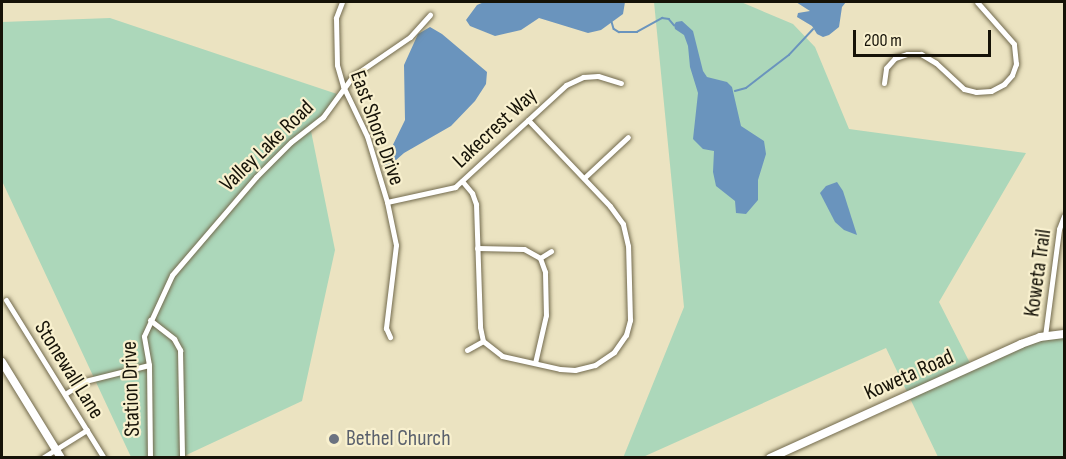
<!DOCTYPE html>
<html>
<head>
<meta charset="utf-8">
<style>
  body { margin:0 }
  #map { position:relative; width:1066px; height:459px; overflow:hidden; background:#ebe3c1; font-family:"Sofia Sans Condensed",sans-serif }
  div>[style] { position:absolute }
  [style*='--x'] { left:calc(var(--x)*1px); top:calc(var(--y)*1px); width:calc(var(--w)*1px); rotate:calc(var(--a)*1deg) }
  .green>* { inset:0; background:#acd7ba }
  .water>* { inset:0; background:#6a94bd }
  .stream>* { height:1.5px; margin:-0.75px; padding:0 0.75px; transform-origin:0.75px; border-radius:0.75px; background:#6a94bd }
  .roads { filter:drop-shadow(0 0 2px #726a4d) drop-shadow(0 0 2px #726a4d) }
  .street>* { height:5px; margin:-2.5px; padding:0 2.5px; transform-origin:2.5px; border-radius:2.5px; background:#fff }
  .secondary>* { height:8px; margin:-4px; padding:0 4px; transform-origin:4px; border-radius:4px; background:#fff }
  .dots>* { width:16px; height:16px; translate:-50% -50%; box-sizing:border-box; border:3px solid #f8f0ce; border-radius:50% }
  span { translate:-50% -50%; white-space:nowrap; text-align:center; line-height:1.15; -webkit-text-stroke:4.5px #f8f0ce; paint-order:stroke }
  .street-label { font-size:22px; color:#151207 }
  .worship-label { font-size:22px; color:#5b616d }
  .left { translate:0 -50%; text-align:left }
  .frame { position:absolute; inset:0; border:3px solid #151207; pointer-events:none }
  .scale { position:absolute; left:853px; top:30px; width:138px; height:27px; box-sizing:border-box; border:3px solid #151207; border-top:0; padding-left:8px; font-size:18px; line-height:21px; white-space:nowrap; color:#151207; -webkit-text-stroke:4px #f8f0ce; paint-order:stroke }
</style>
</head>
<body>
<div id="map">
  <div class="green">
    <i style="clip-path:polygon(654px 2px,741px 2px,793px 24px,815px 47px,849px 129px,1026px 153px,939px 302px,972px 367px,1043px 337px,1064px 337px,1064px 457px,938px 457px,886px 348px,643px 457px,623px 458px,684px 307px)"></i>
    <i style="clip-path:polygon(110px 18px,337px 94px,331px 108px,310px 126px,335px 250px,302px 401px,182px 457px,131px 457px,2px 181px,2px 22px)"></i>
  </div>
  <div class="water">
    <i style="clip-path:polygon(484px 2px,625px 2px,623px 14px,601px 30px,588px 33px,539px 18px,521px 30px,495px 36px,470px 26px,466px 20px,477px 5px)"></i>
    <i style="clip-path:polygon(796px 2px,846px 2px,842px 7px,839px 27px,829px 35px,823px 37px,817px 34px,812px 26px,797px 17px,798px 13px,810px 11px)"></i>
    <i style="clip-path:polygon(682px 21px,693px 31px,703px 71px,707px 77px,727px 82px,732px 87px,741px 126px,764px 141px,766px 154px,758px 180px,758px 200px,746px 214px,736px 213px,735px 201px,716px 186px,713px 172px,714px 151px,703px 149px,693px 139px,698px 93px,690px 67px,688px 46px,684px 35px,675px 29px,674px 25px,676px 22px)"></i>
    <i style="clip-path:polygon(430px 27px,442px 34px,487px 72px,486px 84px,475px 101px,451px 126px,404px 153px,387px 168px,384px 166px,387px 157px,405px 120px,404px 65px,418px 34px)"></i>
    <i style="clip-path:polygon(837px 182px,843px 191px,857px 235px,844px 230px,835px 222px,820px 193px,826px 186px)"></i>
  </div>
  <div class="stream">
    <i style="--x:612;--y:22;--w:7;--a:74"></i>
    <i style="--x:614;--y:29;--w:6;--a:31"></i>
    <i style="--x:619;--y:32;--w:18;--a:0"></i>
    <i style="--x:637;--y:32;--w:29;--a:-29"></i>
    <i style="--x:662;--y:18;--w:7;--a:8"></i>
    <i style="--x:669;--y:19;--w:8;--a:50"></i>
    <i style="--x:735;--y:91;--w:11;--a:-15"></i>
    <i style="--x:746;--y:88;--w:54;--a:-37.5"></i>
    <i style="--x:789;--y:55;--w:35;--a:-47"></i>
  </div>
  <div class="roads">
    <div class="street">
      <i style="--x:342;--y:2;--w:17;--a:111"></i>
      <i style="--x:336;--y:18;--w:47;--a:88.8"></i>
      <i style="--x:337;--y:65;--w:22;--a:74"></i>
      <i style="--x:343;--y:86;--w:55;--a:64.4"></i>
      <i style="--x:367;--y:136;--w:69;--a:73.1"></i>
      <i style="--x:387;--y:202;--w:44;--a:78.2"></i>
      <i style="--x:396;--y:245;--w:84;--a:96.9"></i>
      <i style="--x:386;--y:328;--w:10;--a:66"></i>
      <i style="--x:884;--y:83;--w:15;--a:-82"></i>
      <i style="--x:886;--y:68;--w:13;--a:-48"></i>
      <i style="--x:895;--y:58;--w:13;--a:-18"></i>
      <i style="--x:907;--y:54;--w:14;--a:0"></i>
      <i style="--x:921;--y:54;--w:17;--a:31"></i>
      <i style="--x:936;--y:63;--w:38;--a:43"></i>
      <i style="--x:964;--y:89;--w:12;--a:14"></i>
      <i style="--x:976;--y:92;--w:15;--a:-4"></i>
      <i style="--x:991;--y:91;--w:15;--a:-28"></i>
      <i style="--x:1004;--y:84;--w:12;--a:-48"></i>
      <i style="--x:1012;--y:75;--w:12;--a:-70"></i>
      <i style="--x:1016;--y:64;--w:20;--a:-96"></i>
      <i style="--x:1014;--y:44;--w:56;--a:-131.4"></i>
      <i style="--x:584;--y:178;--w:60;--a:-43"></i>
      <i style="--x:462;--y:181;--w:16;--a:50"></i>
      <i style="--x:472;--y:193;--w:12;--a:70"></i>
      <i style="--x:476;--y:204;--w:123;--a:88.1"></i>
      <i style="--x:480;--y:327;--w:14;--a:78"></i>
      <i style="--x:483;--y:341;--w:24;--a:38"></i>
      <i style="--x:502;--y:356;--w:59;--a:12.6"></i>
      <i style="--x:560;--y:369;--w:15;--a:4"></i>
      <i style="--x:575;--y:370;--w:21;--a:-14"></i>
      <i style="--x:595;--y:365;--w:23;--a:-34"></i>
      <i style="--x:614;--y:352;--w:21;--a:-55"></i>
      <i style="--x:626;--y:335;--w:16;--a:-75"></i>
      <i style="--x:630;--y:320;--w:74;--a:-91.5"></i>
      <i style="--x:628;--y:246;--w:23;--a:-103"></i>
      <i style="--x:623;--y:224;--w:22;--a:-126"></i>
      <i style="--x:610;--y:206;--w:119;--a:-133.6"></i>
      <i style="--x:387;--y:202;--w:70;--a:-12.4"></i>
      <i style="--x:455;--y:187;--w:151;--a:-42.6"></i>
      <i style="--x:566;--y:85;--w:19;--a:-25"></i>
      <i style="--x:583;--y:77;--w:15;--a:-4"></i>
      <i style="--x:598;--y:76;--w:24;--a:17"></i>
      <i style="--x:477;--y:248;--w:47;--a:1.2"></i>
      <i style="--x:524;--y:249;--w:18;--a:29"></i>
      <i style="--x:540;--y:258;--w:15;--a:70"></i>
      <i style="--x:545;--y:272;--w:43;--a:88.7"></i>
      <i style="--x:546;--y:315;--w:49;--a:102.9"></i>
      <i style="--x:540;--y:258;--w:13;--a:-32"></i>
      <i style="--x:6;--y:300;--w:186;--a:58.2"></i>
      <i style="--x:150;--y:320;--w:31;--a:38"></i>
      <i style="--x:174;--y:339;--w:13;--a:61"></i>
      <i style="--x:180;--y:350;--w:108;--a:88.9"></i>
      <i style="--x:1045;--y:336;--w:108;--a:-82.5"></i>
      <i style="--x:1059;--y:229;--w:14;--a:-69"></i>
      <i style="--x:467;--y:350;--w:18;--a:-29"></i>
      <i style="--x:65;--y:394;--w:24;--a:-33"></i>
      <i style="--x:85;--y:381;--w:66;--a:-14"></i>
      <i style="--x:42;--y:458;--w:53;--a:-31.9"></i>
      <i style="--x:150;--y:458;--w:93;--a:-90.6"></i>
      <i style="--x:149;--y:365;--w:29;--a:-100"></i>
      <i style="--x:144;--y:336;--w:67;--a:-65.3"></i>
      <i style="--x:172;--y:275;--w:129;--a:-49.4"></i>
      <i style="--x:256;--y:177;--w:49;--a:-45"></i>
      <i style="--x:291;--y:142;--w:41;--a:-38"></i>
      <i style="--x:323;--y:117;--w:51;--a:-53.8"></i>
      <i style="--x:353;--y:76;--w:69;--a:-34.4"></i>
      <i style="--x:410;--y:37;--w:30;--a:-48"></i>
    </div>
    <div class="secondary">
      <i style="--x:2;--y:362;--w:113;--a:58.4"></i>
      <i style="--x:770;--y:458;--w:276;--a:-24.4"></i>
      <i style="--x:1021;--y:344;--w:20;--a:-20"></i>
      <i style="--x:1040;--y:337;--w:24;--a:-7"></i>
    </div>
  </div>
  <div class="dots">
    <i style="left:334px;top:439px;background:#6b7280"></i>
  </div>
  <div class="street-label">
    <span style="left:377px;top:128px;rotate:70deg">East Shore Drive</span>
    <span style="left:495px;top:128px;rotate:-43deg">Lakecrest Way</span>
    <span style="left:267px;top:146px;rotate:-44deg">Valley Lake Road</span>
    <span style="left:1038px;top:273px;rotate:-82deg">Koweta Trail</span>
    <span style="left:69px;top:370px;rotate:58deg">Stonewall Lane</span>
    <span style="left:909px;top:375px;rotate:-24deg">Koweta Road</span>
    <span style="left:131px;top:389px;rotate:-92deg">Station Drive</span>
  </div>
  <div class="worship-label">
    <span class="left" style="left:346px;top:439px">Bethel Church</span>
  </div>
  <div class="frame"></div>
  <div class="scale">200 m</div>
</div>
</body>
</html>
